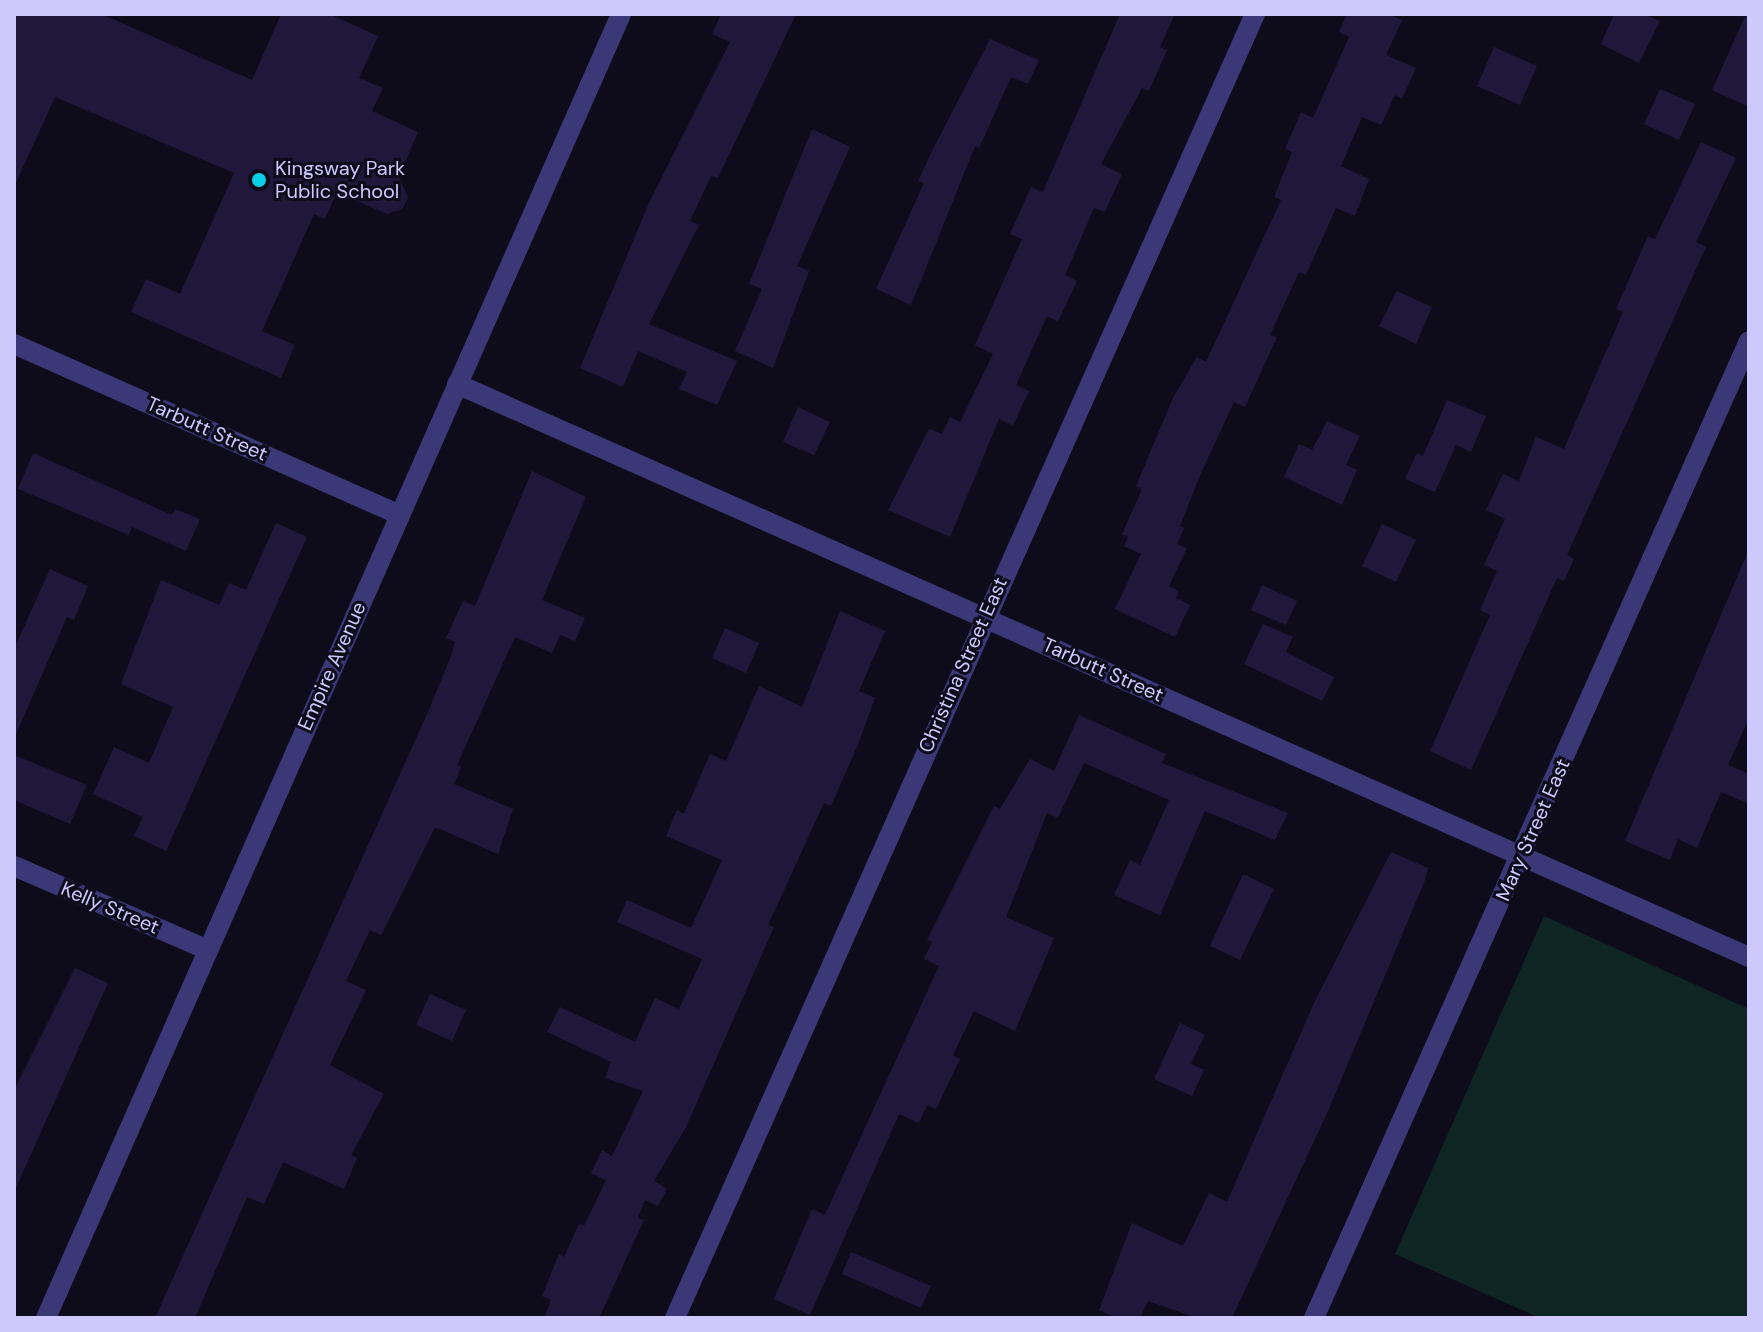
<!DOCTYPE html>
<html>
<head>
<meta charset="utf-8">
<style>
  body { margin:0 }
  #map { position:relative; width:1763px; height:1332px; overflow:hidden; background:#0e0c1b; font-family:"DM Sans",sans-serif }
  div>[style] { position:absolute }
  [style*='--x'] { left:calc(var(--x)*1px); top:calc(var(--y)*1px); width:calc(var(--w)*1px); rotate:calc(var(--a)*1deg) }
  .green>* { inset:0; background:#0f2524 }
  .building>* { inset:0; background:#20183b }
  .minor>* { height:20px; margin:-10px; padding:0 10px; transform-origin:10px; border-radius:10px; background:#3b3878 }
  .dots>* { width:22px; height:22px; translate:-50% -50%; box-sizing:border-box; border:4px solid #0e0c1b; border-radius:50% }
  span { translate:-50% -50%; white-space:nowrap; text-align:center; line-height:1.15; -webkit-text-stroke:6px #0e0c1b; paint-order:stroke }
  .poi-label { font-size:20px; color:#cec8fd }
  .left { translate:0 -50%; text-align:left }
  .street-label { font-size:20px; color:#cec8fd }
  .frame { position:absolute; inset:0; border:16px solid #cec8fd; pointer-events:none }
</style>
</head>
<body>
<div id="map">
  <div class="green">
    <i style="clip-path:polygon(1544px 916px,1749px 1009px,1749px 1318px,1540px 1318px,1395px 1254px)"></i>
  </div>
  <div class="building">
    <i style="clip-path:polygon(14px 14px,101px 14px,252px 80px,281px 14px,329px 14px,378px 36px,359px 78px,383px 88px,372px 111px,418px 132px,399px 177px,408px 198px,402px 209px,387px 214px,337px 192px,325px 219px,314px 214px,262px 331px,295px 345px,281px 378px,131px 312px,146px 279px,180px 294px,234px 173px,55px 97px,14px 187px)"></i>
    <i style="clip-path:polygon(721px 14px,796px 14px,718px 178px,711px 176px,690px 221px,699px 225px,649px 324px,737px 361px,717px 405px,679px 389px,687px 372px,638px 351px,623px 387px,580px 368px,649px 203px,730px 42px,712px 34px)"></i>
    <i style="clip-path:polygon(1120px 14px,1175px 14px,1160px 47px,1167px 50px,1149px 91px,1142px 88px,1101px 164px,1122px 174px,1105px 212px,1094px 208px,1065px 275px,1077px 281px,1058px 322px,1047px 316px,1016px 385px,1029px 391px,1013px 425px,999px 419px,950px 537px,888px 510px,929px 429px,942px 434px,950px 417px,960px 422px,993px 354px,975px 345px,1022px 239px,1010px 234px,1031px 187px,1043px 192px)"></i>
    <i style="clip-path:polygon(1347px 14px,1388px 14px,1402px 20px,1386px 55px,1416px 68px,1402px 99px,1395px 95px,1381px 125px,1362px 117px,1341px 166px,1369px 179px,1355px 216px,1336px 208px,1306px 275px,1299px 272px,1270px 335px,1277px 337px,1245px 407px,1234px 402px,1201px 473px,1180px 526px,1184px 528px,1177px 544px,1187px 548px,1169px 586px,1179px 591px,1176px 598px,1190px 605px,1175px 637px,1115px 609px,1141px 554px,1124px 546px,1128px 537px,1122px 534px,1142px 489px,1136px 486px,1173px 398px,1197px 357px,1206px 362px,1281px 200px,1274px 197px,1292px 152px,1285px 149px,1301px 112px,1313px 118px,1349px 37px,1339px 32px)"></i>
    <i style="clip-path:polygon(1614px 14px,1643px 14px,1660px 21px,1639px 63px,1601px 44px)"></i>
    <i style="clip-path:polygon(1746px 14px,1749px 14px,1749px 107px,1712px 90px)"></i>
    <i style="clip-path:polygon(990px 39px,1039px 60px,1028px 84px,1011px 77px,979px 148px,975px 146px,911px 305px,876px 289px,924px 183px,918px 181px,933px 149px)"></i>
    <i style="clip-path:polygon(1494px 47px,1537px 66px,1520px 105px,1477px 86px)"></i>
    <i style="clip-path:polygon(1660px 89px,1695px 104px,1679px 140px,1644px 124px)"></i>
    <i style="clip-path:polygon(812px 129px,850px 147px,797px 266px,809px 271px,773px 368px,735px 351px,762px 289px,749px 284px)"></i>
    <i style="clip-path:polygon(1701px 142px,1736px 158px,1696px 242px,1706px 247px,1567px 555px,1574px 559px,1564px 581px,1557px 578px,1471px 770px,1430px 751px,1490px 615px,1480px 610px,1497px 571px,1484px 565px,1505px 519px,1486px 510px,1503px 474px,1519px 481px,1536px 437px,1564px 449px,1623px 312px,1616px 309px,1648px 236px,1655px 239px)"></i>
    <i style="clip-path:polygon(1397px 291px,1432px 307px,1416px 344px,1379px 326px)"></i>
    <i style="clip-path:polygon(1447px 400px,1486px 416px,1471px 452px,1456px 445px,1435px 492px,1405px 479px,1417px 453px,1423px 456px)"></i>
    <i style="clip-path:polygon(798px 407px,830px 422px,814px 455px,783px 442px)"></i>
    <i style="clip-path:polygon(1327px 421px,1360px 436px,1346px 465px,1357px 470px,1342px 505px,1284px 477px,1299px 444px,1312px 450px)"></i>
    <i style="clip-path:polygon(33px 453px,172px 515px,175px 509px,200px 519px,186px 551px,132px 527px,129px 535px,18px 489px)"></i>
    <i style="clip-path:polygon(532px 471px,586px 497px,542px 600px,585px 618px,575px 641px,560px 635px,552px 653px,515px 637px,457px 765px,461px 767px,454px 784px,513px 809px,498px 854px,435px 827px,381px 935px,370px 930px,346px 981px,366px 990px,330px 1065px,384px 1094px,351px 1155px,357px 1158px,344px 1189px,283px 1162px,264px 1204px,247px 1197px,195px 1318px,155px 1318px,428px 712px,451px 656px,455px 642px,446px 638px,463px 601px,475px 606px)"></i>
    <i style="clip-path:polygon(276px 523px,307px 537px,166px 851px,134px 836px,143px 817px,93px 794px,114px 747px,149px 763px,173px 707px,121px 684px,161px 580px,219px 605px,229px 583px,246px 590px)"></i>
    <i style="clip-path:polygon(1382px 524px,1416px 540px,1396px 582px,1362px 566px)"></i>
    <i style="clip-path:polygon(1749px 549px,1749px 718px,1728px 765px,1749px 774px,1749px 804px,1721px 792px,1697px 848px,1678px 839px,1670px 860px,1625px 841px)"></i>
    <i style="clip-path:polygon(50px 569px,88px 586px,74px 620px,67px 617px,14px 739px,14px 649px)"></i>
    <i style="clip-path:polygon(1262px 585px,1297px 601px,1286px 625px,1251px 610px)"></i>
    <i style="clip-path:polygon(840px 611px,885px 631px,859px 691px,875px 698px,857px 747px,831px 806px,824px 803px,768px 925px,774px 927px,686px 1127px,654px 1181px,667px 1189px,658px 1206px,645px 1200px,638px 1218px,644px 1220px,599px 1318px,544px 1318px,551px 1300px,542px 1296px,559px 1254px,564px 1257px,579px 1224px,584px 1226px,606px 1180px,591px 1173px,602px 1150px,612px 1156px,643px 1091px,605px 1078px,611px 1062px,547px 1032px,560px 1007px,635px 1042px,655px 998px,679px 1009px,702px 959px,617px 922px,627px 900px,691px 928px,722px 860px,666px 836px,677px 810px,684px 814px,710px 754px,726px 761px,759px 686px,802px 707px)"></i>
    <i style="clip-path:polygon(1263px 624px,1293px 637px,1286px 652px,1334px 677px,1322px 701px,1244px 664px)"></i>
    <i style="clip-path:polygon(725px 628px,759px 643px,746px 673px,712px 658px)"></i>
    <i style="clip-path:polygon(1079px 715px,1166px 754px,1162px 763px,1288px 813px,1275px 840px,1205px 811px,1160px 915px,1114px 895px,1130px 860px,1140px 865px,1169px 800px,1084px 763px,1058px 818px,1047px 813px,1006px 917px,1054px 938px,1015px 1031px,974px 1011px,953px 1055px,960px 1059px,936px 1109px,927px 1105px,919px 1123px,899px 1114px,810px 1315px,774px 1299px,812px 1209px,825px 1215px,939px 966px,924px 959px,932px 942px,927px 940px,994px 806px,1000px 809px,1030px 759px,1054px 771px)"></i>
    <i style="clip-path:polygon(14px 755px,87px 785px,70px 824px,14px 800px)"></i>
    <i style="clip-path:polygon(1391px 852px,1428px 868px,1425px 880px,1328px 1111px,1232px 1318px,1197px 1318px,1148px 1301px,1140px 1318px,1116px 1318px,1099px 1310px,1132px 1223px,1183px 1246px,1209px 1193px,1227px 1202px,1314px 1003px)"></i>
    <i style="clip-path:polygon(1243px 874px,1274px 889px,1240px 960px,1210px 946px)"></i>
    <i style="clip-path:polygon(75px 968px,108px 983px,14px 1192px,14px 1090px)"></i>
    <i style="clip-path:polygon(430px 994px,466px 1010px,452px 1041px,416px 1025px)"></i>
    <i style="clip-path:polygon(1180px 1023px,1205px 1035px,1191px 1064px,1204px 1070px,1192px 1096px,1154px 1079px)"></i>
    <i style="clip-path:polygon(851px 1252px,931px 1286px,921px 1308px,842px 1274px)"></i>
  </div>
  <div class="minor">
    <i style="--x:14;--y:344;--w:422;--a:23.9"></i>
    <i style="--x:457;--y:384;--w:1413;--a:23.92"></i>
    <i style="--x:14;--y:866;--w:209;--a:23.4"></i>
    <i style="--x:46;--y:1318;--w:1425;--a:-66.2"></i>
    <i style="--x:675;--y:1318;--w:1427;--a:-66.02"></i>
    <i style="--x:1314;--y:1318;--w:1069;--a:-66"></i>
  </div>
  <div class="dots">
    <i style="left:259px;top:180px;background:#09cfe7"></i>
  </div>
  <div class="poi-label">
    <span class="left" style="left:275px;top:180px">Kingsway Park<br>Public School</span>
  </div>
  <div class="street-label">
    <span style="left:207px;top:429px;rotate:24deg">Tarbutt Street</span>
    <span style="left:963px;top:665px;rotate:-66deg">Christina Street East</span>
    <span style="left:332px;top:666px;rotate:-66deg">Empire Avenue</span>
    <span style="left:1103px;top:670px;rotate:24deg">Tarbutt Street</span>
    <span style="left:1533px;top:830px;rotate:-66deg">Mary Street East</span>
    <span style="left:110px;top:908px;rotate:23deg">Kelly Street</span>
  </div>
  <div class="frame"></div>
</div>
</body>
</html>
